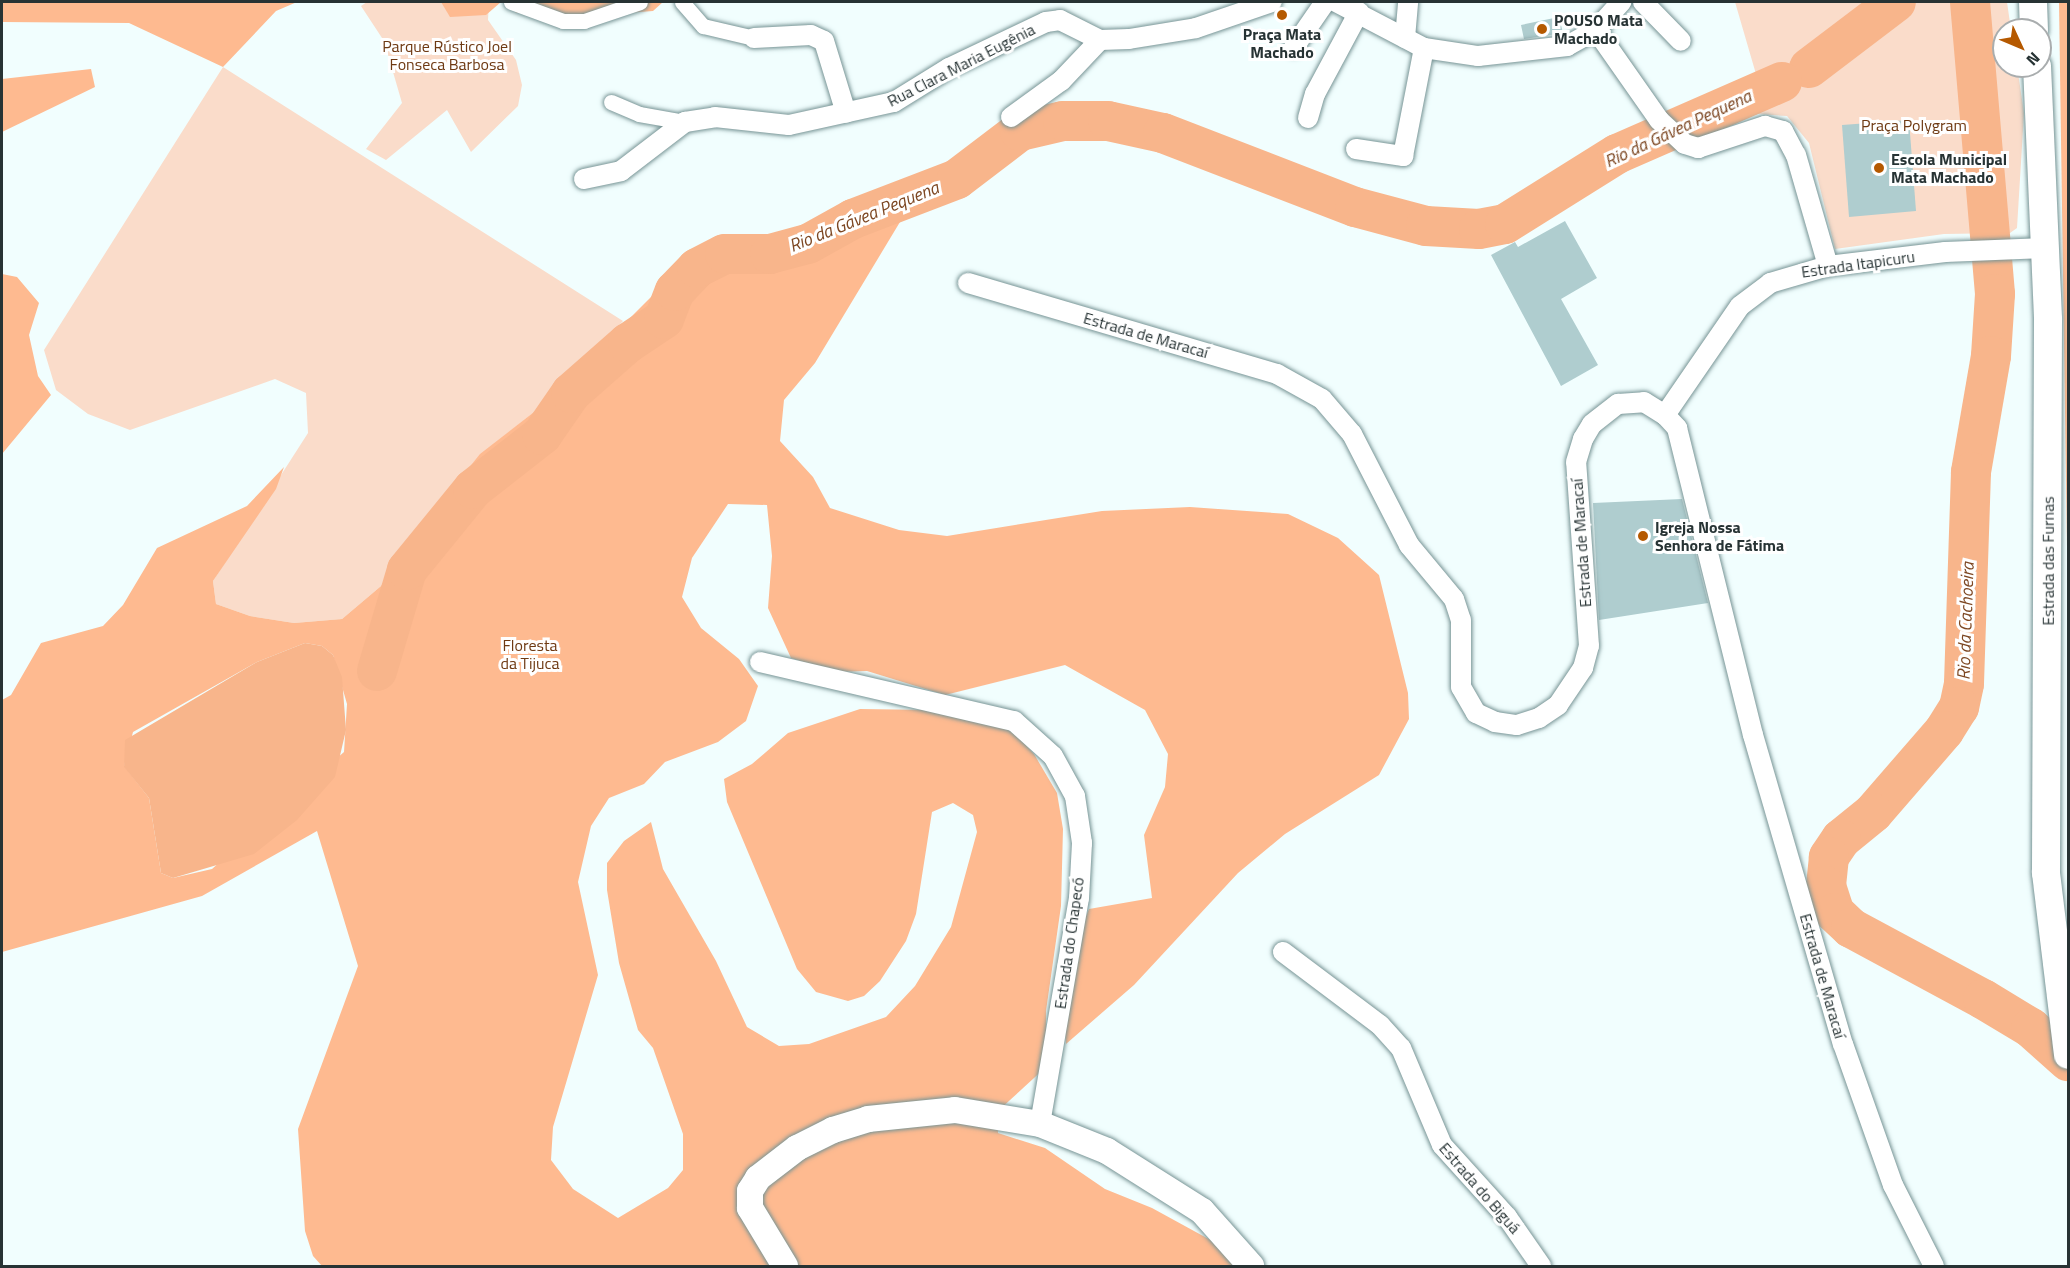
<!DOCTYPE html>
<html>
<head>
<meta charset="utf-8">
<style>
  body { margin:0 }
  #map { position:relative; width:2070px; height:1268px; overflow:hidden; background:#f1fefe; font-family:"Titillium Web",sans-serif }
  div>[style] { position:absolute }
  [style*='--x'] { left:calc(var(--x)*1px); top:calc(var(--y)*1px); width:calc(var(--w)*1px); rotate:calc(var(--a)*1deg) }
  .green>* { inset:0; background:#fadcca }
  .forest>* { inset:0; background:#feba90 }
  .water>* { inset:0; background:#f8b58b }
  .river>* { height:40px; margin:-20px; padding:0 20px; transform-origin:20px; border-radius:20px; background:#f8b58b }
  .building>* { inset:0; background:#afcdcf }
  .roads { filter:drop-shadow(0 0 2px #779495) drop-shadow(0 0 2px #779495) }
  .pedestrian>* { height:15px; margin:-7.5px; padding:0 7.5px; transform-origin:7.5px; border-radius:7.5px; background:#fff }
  .minor>* { height:20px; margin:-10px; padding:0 10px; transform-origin:10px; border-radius:10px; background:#fff }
  .tertiary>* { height:26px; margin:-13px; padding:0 13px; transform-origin:13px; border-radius:13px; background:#fff }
  .secondary>* { height:28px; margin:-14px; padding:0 14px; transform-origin:14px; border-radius:14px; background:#fff }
  .dots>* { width:16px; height:16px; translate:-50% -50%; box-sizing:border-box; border:3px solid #fff; border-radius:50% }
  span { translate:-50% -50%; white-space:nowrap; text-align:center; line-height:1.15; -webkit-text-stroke:6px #fff; paint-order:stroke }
  .poi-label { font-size:16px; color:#273334; font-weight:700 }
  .left { translate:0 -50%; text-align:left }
  .park-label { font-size:16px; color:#6e3912 }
  .street-label { font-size:16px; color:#273334 }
  .water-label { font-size:18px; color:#7d4722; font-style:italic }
  .frame { position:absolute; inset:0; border:3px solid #273334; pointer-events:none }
  .north { position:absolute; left:1992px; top:18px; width:60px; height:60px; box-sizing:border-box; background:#fff; border:2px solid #a9adae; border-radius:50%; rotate:134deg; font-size:16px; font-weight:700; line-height:24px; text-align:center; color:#273334 }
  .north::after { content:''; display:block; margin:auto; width:21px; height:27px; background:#b55900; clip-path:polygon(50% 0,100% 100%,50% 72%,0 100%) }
</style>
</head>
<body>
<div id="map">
  <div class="green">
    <i style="clip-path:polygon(367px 2px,489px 2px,488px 20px,516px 60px,522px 85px,518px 106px,471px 152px,447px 110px,386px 160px,366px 149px,402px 103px,384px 41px,361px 6px)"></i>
    <i style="clip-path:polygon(1735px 2px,2007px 2px,2011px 30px,2004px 30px,2004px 66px,2017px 66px,2024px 113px,2017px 228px,2010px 233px,1944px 234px,1835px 249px,1809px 143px,1787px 116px,1758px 114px,1686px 134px,1667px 117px,1758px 81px)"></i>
    <i style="clip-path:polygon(223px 67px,623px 321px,543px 405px,480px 455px,410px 541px,381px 586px,342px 619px,294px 623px,250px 616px,216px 604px,213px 581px,308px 433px,306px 393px,275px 379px,130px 430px,88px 414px,56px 390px,44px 350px)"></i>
  </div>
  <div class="forest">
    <i style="clip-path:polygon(2px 2px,297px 2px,276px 11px,223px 67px,129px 23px,2px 22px)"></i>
    <i style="clip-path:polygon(441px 2px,501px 2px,486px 15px,450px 17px)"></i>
    <i style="clip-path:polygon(511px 2px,663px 2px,653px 11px,600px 15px,516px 13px)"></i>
    <i style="clip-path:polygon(2059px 2px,2068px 2px,2068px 615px)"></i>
    <i style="clip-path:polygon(91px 69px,95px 87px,2px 132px,2px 79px)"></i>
    <i style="clip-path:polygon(evenodd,930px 201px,903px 217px,815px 363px,784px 400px,780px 441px,813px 477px,830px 508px,899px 530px,947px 536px,1102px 511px,1190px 507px,1288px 514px,1338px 538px,1379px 575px,1408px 693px,1409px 719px,1379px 775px,1285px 834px,1238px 873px,1134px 985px,1066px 1044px,1063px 1012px,1077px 938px,1089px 909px,1152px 898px,1144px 835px,1165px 787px,1168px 754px,1145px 710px,1065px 665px,945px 695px,867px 671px,834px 672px,791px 658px,768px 608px,772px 556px,767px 505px,728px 504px,692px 558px,682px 597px,701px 628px,739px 659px,758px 686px,746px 721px,718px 742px,665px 762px,644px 784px,609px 798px,591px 826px,578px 882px,598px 975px,553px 1127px,551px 1160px,573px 1189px,618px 1218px,668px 1188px,683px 1170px,683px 1134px,653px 1048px,638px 1030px,619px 963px,607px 890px,607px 863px,624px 841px,651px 822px,663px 869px,716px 961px,747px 1027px,779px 1046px,809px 1044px,886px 1017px,915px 986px,951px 927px,977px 832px,973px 815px,953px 803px,932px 812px,916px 914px,906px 941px,880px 981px,864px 996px,848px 1001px,816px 992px,797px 969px,727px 802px,724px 779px,752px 764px,788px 733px,860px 709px,932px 710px,1010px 728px,1034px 754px,1057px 793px,1063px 829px,1061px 906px,1046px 1011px,1046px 1067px,998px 1111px,998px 1133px,1045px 1148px,1105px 1189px,1152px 1208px,1236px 1254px,1249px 1266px,322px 1266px,313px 1256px,305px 1231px,298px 1129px,358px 966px,317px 831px,202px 896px,2px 952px,2px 700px,11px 695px,41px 643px,103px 626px,123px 605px,157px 548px,247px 506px,284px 467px,276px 489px,213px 581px,216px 604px,250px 616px,294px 623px,342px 619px,381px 586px,410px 541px,480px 454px,543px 405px,695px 253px,930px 201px,305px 643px,322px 646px,333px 655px,347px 704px,344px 752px,212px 869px,173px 878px,161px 873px,149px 798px,124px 766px,133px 732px,257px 662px,305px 643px)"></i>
    <i style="clip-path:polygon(2px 274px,17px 277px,39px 303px,29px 335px,38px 376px,51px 395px,2px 454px)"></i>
  </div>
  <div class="water">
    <i style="clip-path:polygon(305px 643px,322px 646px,333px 655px,342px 677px,346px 730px,335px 777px,297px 820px,254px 854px,173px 878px,161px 873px,149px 798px,124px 767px,125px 740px,257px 662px)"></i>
  </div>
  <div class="river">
    <i style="--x:1970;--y:2;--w:293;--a:85.1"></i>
    <i style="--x:1995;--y:294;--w:62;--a:93.7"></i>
    <i style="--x:1991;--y:356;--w:118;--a:99.8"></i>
    <i style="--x:1971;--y:472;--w:212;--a:91.9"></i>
    <i style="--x:1964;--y:684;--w:24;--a:102"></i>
    <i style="--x:1959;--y:707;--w:28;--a:122"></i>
    <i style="--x:1944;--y:731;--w:108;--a:130.9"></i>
    <i style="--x:1873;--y:813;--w:41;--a:140.9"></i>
    <i style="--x:1841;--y:839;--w:22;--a:124"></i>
    <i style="--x:1829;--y:857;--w:29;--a:96"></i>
    <i style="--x:1826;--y:886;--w:28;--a:72"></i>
    <i style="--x:1835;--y:913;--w:22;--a:43"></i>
    <i style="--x:1851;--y:928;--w:150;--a:28.3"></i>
    <i style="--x:1983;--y:999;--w:56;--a:31.1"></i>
    <i style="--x:2031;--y:1028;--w:50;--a:41.7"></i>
    <i style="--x:1809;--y:68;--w:109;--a:-37.2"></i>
    <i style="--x:377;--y:671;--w:105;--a:-73.5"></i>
    <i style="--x:407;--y:570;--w:104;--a:-50.8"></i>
    <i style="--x:473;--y:489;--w:88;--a:-38"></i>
    <i style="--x:542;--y:435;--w:51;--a:-55.4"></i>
    <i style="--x:571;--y:393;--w:76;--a:-41.3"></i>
    <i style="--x:628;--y:343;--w:43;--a:-33.7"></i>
    <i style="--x:664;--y:319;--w:30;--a:-69"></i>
    <i style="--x:675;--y:291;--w:32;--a:-46"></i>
    <i style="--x:697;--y:268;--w:31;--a:-27"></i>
    <i style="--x:725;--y:254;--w:45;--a:0"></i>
    <i style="--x:770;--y:254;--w:39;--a:-15"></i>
    <i style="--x:808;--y:244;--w:51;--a:-29.1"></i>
    <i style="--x:853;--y:219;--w:111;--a:-21"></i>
    <i style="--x:957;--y:179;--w:79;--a:-37.3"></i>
    <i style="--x:1020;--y:131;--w:44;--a:-13.1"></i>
    <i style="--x:1063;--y:121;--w:45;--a:0"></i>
    <i style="--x:1108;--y:121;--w:56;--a:12.3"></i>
    <i style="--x:1163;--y:133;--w:206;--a:21.1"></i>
    <i style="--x:1355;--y:207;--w:73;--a:15"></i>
    <i style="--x:1426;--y:226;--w:53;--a:3.2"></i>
    <i style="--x:1479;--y:229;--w:26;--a:-11"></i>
    <i style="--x:1505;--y:224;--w:132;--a:-32"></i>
    <i style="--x:1617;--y:154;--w:180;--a:-23.6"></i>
  </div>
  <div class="building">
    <i style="clip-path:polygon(1559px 17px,1563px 33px,1524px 39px,1521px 25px)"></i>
    <i style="clip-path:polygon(1909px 120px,1916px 211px,1849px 217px,1842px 125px)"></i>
    <i style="clip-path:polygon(1565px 221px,1597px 278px,1561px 299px,1598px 365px,1561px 386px,1491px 255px,1515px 242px,1518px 247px)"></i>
    <i style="clip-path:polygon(1682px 499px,1708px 603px,1599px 620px,1593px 503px)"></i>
  </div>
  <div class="roads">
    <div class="pedestrian">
      <i style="--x:511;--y:2;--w:55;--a:20.1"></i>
      <i style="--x:563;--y:21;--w:21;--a:0"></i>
      <i style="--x:584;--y:21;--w:59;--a:-18.7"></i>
      <i style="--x:682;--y:2;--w:32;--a:49"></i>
      <i style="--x:703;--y:26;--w:52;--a:13.2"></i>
      <i style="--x:611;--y:102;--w:30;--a:23"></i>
      <i style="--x:639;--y:114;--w:47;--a:9.9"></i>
    </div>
    <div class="minor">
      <i style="--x:1336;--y:2;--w:99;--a:27.6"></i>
      <i style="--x:1424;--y:48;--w:55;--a:8.4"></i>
      <i style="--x:1478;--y:56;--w:90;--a:-6.4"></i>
      <i style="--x:1567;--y:46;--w:33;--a:-29"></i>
      <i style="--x:1596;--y:30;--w:38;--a:-48"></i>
      <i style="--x:1643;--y:2;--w:54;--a:45.7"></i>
      <i style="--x:1596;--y:30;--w:110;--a:55"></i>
      <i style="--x:1659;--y:120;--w:35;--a:43"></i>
      <i style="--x:1685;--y:144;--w:14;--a:17"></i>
      <i style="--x:1698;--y:148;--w:71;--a:-18.2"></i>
      <i style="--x:1765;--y:126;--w:19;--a:16"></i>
      <i style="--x:1783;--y:131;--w:27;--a:62"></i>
      <i style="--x:1796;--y:155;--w:116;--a:73.9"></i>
      <i style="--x:754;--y:38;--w:57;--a:-3"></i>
      <i style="--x:811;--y:35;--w:14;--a:25"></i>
      <i style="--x:824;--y:41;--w:75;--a:73"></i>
      <i style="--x:1405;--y:38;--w:36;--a:-85"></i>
      <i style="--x:1294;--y:47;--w:55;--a:-55.4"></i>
      <i style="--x:1011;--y:117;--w:62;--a:-35.8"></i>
      <i style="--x:1061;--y:81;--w:57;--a:-46.4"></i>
      <i style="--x:1308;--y:118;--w:25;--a:-74"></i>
      <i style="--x:1315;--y:94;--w:93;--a:-61.8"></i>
      <i style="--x:1356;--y:149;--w:48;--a:8.5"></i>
      <i style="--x:1403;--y:156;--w:110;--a:-79"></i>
      <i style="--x:584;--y:179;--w:38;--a:-12"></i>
      <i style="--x:621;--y:171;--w:81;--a:-37.4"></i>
      <i style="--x:685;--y:122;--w:30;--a:-9"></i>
      <i style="--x:715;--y:117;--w:74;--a:6.2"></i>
      <i style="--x:789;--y:125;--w:107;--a:-12.4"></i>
      <i style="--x:894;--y:102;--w:65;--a:-31.7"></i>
      <i style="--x:949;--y:68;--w:107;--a:-25.4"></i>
      <i style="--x:1046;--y:22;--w:14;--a:-8"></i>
      <i style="--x:1060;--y:20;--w:45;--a:26.6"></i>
      <i style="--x:1100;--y:40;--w:29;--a:-2"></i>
      <i style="--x:1129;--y:39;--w:68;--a:-9.3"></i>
      <i style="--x:1196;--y:28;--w:80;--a:-18.9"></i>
      <i style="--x:968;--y:283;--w:322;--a:16.4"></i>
      <i style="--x:1277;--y:374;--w:51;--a:29.1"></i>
      <i style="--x:1322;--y:399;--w:46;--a:49.4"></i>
      <i style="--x:1352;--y:434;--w:125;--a:62.8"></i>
      <i style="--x:1409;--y:545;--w:70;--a:50.2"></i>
      <i style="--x:1454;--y:599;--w:22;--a:72"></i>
      <i style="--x:1461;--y:620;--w:67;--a:90"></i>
      <i style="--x:1461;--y:687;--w:30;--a:60"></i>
      <i style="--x:1476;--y:713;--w:21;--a:25"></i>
      <i style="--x:1495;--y:722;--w:22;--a:8"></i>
      <i style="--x:1517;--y:725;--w:23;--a:-18"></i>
      <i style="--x:1539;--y:718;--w:23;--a:-34"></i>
      <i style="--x:1558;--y:705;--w:45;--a:-56"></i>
      <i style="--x:1583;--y:668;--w:23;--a:-75"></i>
      <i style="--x:1589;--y:646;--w:184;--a:-94"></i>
      <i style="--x:1576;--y:462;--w:24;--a:-73"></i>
      <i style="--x:1583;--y:439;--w:17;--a:-59"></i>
      <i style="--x:1592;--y:424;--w:33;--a:-38"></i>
      <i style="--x:1618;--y:404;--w:26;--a:-4"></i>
      <i style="--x:1644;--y:402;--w:25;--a:32"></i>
      <i style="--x:1665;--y:415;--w:18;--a:47"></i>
      <i style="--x:1677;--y:428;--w:316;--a:76.1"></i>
      <i style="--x:1753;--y:735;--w:322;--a:73.8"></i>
      <i style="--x:1843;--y:1044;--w:150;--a:70.5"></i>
      <i style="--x:1893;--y:1185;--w:91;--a:63.2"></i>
      <i style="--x:1665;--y:415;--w:132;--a:-55.5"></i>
      <i style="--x:1740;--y:306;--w:38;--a:-37"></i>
      <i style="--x:1770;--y:283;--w:60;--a:-16.3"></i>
      <i style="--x:1828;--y:266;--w:118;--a:-6.8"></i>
      <i style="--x:1945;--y:252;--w:100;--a:-2.3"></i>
      <i style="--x:760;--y:662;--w:261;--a:13.1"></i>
      <i style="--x:1014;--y:721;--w:52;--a:41.9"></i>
      <i style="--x:1053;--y:756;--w:46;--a:61.2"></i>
      <i style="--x:1075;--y:796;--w:48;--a:81.5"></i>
      <i style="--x:1082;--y:843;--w:55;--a:93.1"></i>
      <i style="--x:1079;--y:898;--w:229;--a:99.8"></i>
      <i style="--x:1283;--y:952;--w:121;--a:37"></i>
      <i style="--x:1380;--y:1025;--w:31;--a:48"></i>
      <i style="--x:1401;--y:1048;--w:105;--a:67.1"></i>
      <i style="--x:1442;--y:1145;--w:97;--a:47.9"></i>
      <i style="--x:1507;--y:1217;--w:60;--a:55.2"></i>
    </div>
    <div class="tertiary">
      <i style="--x:785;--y:1266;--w:68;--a:-121.1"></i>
      <i style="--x:750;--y:1208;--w:17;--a:-90"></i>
      <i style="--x:750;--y:1191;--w:15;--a:-58"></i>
      <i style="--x:758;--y:1178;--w:49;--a:-37.6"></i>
      <i style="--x:797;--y:1148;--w:40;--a:-26.6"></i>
      <i style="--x:833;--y:1130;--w:37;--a:-17"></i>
      <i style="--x:868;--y:1119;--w:87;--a:-5.9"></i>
      <i style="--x:955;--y:1110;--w:86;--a:9.4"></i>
      <i style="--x:1040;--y:1124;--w:72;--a:21.9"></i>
      <i style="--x:1107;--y:1151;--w:112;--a:32.3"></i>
      <i style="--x:1202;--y:1211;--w:74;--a:48.3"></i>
    </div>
    <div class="secondary">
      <i style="--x:2033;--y:2;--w:28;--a:88"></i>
      <i style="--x:2037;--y:66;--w:254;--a:87.5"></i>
      <i style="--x:2048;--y:320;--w:553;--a:90.21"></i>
      <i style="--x:2046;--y:873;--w:183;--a:83.1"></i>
    </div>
  </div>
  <div class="dots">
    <i style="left:1282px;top:15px;background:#b55900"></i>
    <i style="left:1542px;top:29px;background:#b55900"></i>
    <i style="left:1879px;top:168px;background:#b55900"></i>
    <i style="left:1643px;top:536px;background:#b55900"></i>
  </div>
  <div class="poi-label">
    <span class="left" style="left:1554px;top:29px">POUSO Mata<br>Machado</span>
    <span style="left:1282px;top:43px">Praça Mata<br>Machado</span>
    <span class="left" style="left:1891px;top:168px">Escola Municipal<br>Mata Machado</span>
    <span class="left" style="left:1655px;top:536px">Igreja Nossa<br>Senhora de Fátima</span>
  </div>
  <div class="park-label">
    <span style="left:447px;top:55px">Parque Rústico Joel<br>Fonseca Barbosa</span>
    <span style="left:1914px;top:125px">Praça Polygram</span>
    <span style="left:530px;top:654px">Floresta<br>da Tijuca</span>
  </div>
  <div class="street-label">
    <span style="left:961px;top:65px;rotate:-27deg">Rua Clara Maria Eugênia</span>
    <span style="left:1858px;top:264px;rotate:-8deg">Estrada Itapicuru</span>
    <span style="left:1146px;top:335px;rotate:16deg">Estrada de Maracaí</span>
    <span style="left:1581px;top:543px;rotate:-94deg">Estrada de Maracaí</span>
    <span style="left:2048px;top:561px;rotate:-90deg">Estrada das Furnas</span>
    <span style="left:1069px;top:943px;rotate:-82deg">Estrada do Chapecó</span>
    <span style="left:1823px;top:976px;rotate:74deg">Estrada de Maracaí</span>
    <span style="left:1480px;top:1188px;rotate:49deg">Estrada do Biguá</span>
  </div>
  <div class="water-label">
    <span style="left:1678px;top:129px;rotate:-25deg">Rio da Gávea Pequena</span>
    <span style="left:864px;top:217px;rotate:-22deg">Rio da Gávea Pequena</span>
    <span style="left:1966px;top:621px;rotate:-88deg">Rio da Cachoeira</span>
  </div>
  <div class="frame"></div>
  <div class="north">N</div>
</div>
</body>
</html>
